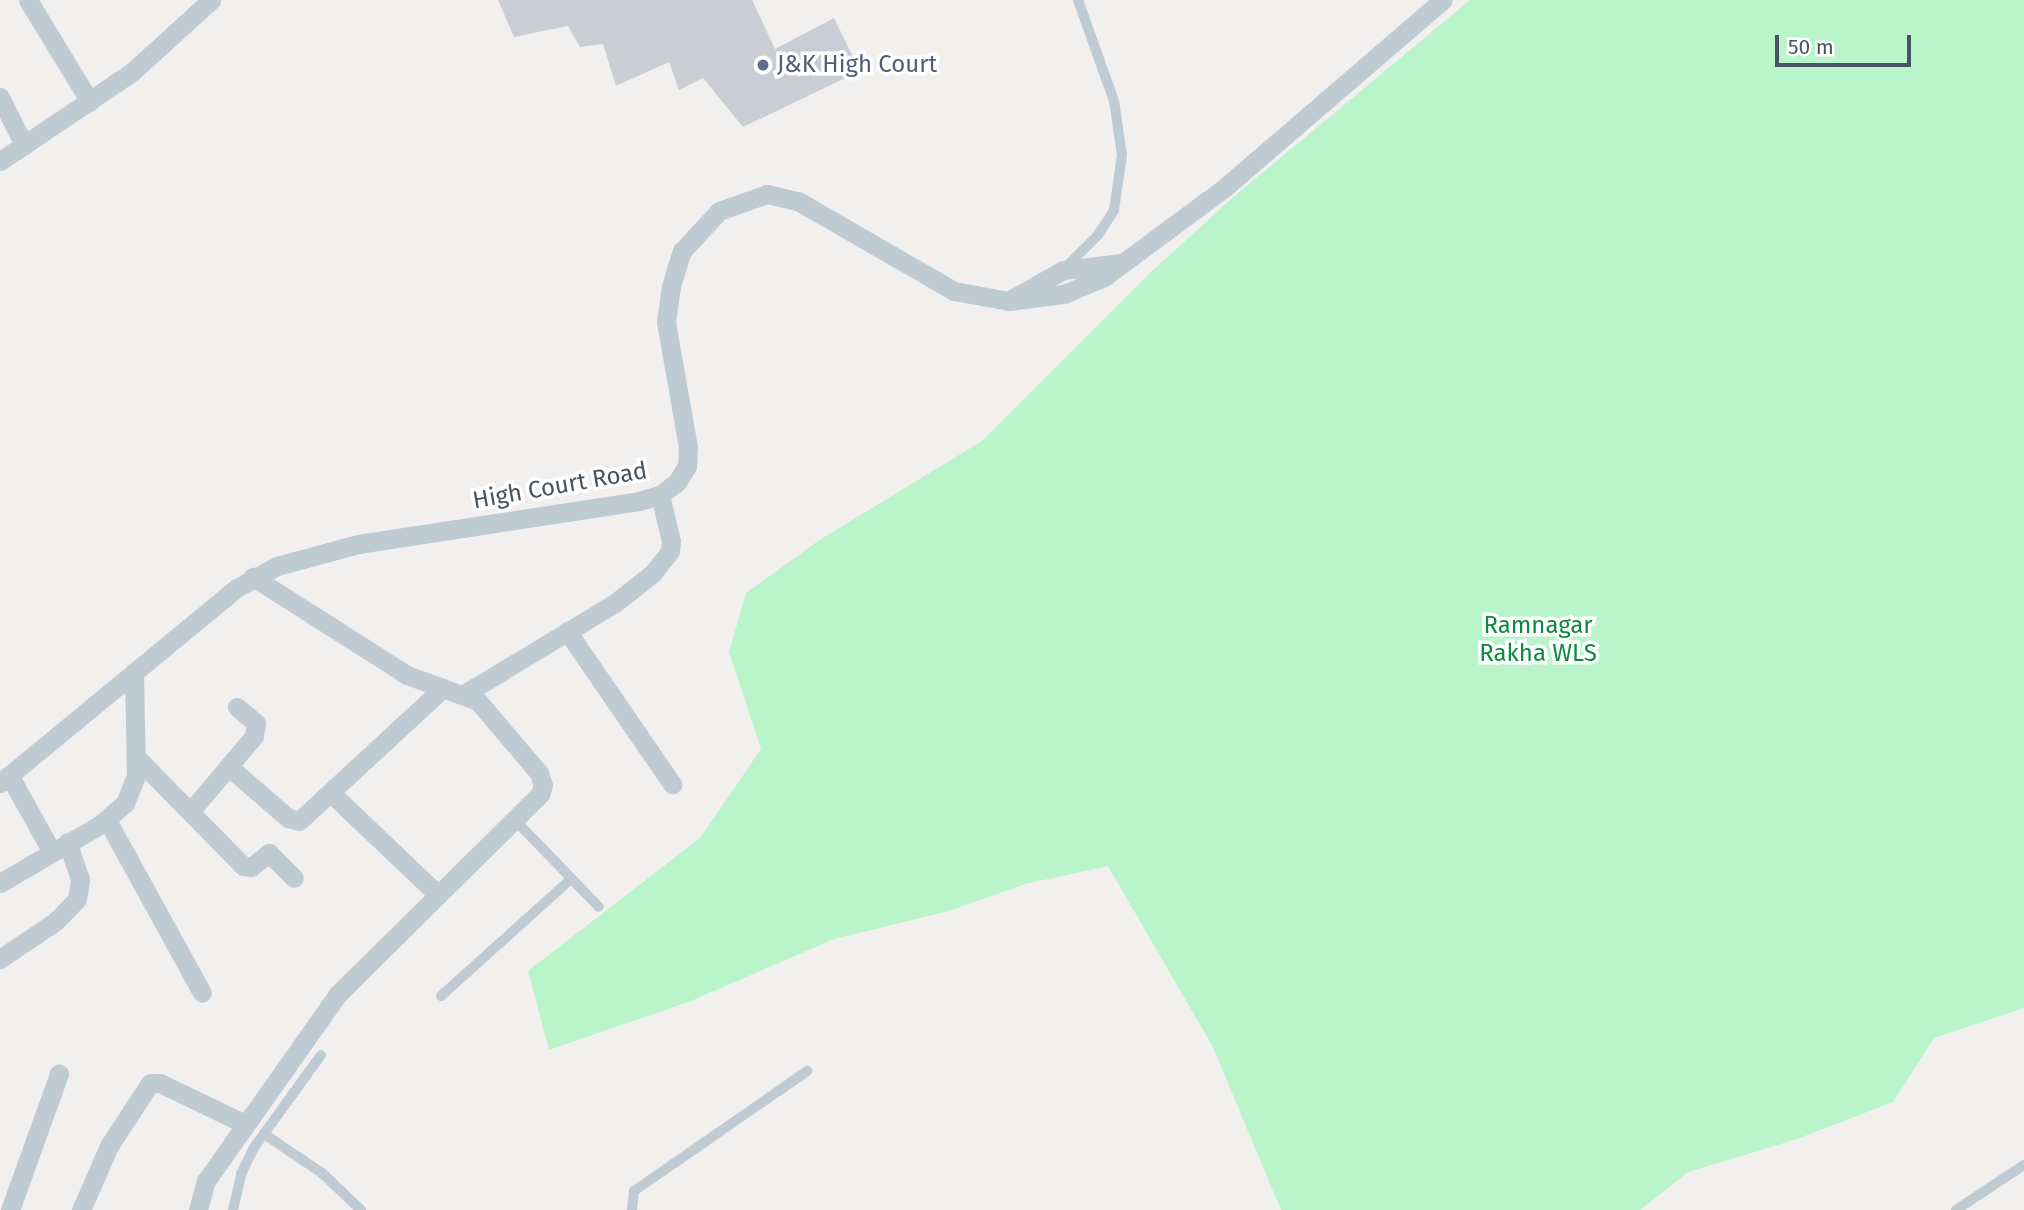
<!DOCTYPE html>
<html>
<head>
<meta charset="utf-8">
<style>
  body { margin:0 }
  #map { position:relative; width:2024px; height:1210px; overflow:hidden; background:#f2efef; font-family:"Fira Sans",sans-serif }
  div>[style] { position:absolute }
  [style*='--x'] { left:calc(var(--x)*1px); top:calc(var(--y)*1px); width:calc(var(--w)*1px); rotate:calc(var(--a)*1deg) }
  .green>* { inset:0; background:#b9f4cb }
  .building>* { inset:0; background:#caced4 }
  .lane>* { height:10px; margin:-5px; padding:0 5px; transform-origin:5px; border-radius:5px; background:#becbd3 }
  .street>* { height:19px; margin:-9.5px; padding:0 9.5px; transform-origin:9.5px; border-radius:9.5px; background:#becbd3 }
  .dots>* { width:19px; height:19px; translate:-50% -50%; box-sizing:border-box; border:4px solid #fff; border-radius:50% }
  span { translate:-50% -50%; white-space:nowrap; text-align:center; line-height:1.15; -webkit-text-stroke:7px #fff; paint-order:stroke }
  .service-label { font-size:24px; color:#4e5e75 }
  .left { translate:0 -50%; text-align:left }
  .street-label { font-size:24px; color:#45545f }
  .park-label { font-size:24px; color:#0d8842 }
  .scale { position:absolute; left:1775px; top:35px; width:136px; height:32px; box-sizing:border-box; border:4px solid #45545f; border-top:0; padding-left:9px; font-size:21px; line-height:24px; white-space:nowrap; color:#45545f; -webkit-text-stroke:5px #fff; paint-order:stroke }
</style>
</head>
<body>
<div id="map">
  <div class="green">
    <i style="clip-path:polygon(1470px 0,2024px 0,2024px 1008px,1934px 1038px,1893px 1102px,1797px 1139px,1688px 1172px,1640px 1210px,1281px 1210px,1213px 1047px,1108px 866px,1025px 884px,949px 911px,834px 939px,691px 1001px,549px 1050px,528px 971px,700px 838px,761px 749px,729px 652px,746px 593px,818px 541px,982px 441px,1150px 273px,1231px 199px)"></i>
  </div>
  <div class="building">
    <i style="clip-path:polygon(498px 0,752px 0,775px 49px,834px 18px,860px 71px,743px 127px,703px 78px,679px 90px,669px 62px,616px 86px,603px 44px,580px 47px,568px 26px,514px 37px)"></i>
  </div>
  <div class="lane">
    <i style="--x:1066;--y:267;--w:45;--a:-45"></i>
    <i style="--x:1098;--y:235;--w:30;--a:-57"></i>
    <i style="--x:1114;--y:210;--w:56;--a:-81.7"></i>
    <i style="--x:1122;--y:155;--w:55;--a:-98.4"></i>
    <i style="--x:1114;--y:101;--w:107;--a:-109.6"></i>
    <i style="--x:514;--y:819;--w:122;--a:46"></i>
    <i style="--x:441;--y:996;--w:175;--a:-42"></i>
    <i style="--x:264;--y:1134;--w:70;--a:33.9"></i>
    <i style="--x:322;--y:1173;--w:54;--a:43.5"></i>
    <i style="--x:233;--y:1210;--w:37;--a:-77"></i>
    <i style="--x:241;--y:1174;--w:28;--a:-64"></i>
    <i style="--x:253;--y:1149;--w:116;--a:-54.1"></i>
    <i style="--x:632;--y:1210;--w:19;--a:-84"></i>
    <i style="--x:634;--y:1191;--w:211;--a:-34.7"></i>
    <i style="--x:1956;--y:1210;--w:82;--a:-33.5"></i>
  </div>
  <div class="street">
    <i style="--x:28;--y:0;--w:119;--a:58.7"></i>
    <i style="--x:0;--y:97;--w:54;--a:63.4"></i>
    <i style="--x:0;--y:161;--w:159;--a:-34"></i>
    <i style="--x:132;--y:72;--w:107;--a:-42.3"></i>
    <i style="--x:1010;--y:300;--w:61;--a:-29.5"></i>
    <i style="--x:1063;--y:270;--w:59;--a:-6.8"></i>
    <i style="--x:567;--y:631;--w:186;--a:55.5"></i>
    <i style="--x:464;--y:694;--w:176;--a:-31.1"></i>
    <i style="--x:615;--y:603;--w:48;--a:-38.3"></i>
    <i style="--x:653;--y:573;--w:28;--a:-52"></i>
    <i style="--x:670;--y:551;--w:10;--a:-84"></i>
    <i style="--x:671;--y:541;--w:47;--a:-103.4"></i>
    <i style="--x:137;--y:758;--w:151;--a:45.5"></i>
    <i style="--x:243;--y:866;--w:8;--a:7"></i>
    <i style="--x:251;--y:867;--w:23;--a:-38"></i>
    <i style="--x:269;--y:853;--w:35;--a:45"></i>
    <i style="--x:229;--y:767;--w:78;--a:40.8"></i>
    <i style="--x:288;--y:818;--w:11;--a:15"></i>
    <i style="--x:299;--y:821;--w:196;--a:-42.7"></i>
    <i style="--x:9;--y:775;--w:86;--a:60.8"></i>
    <i style="--x:0;--y:783;--w:305;--a:-39.5"></i>
    <i style="--x:235;--y:589;--w:48;--a:-28.7"></i>
    <i style="--x:277;--y:566;--w:84;--a:-15.2"></i>
    <i style="--x:358;--y:544;--w:284;--a:-8.7"></i>
    <i style="--x:639;--y:501;--w:22;--a:-16"></i>
    <i style="--x:660;--y:495;--w:21;--a:-37"></i>
    <i style="--x:677;--y:482;--w:19;--a:-58"></i>
    <i style="--x:687;--y:466;--w:19;--a:-87"></i>
    <i style="--x:688;--y:447;--w:127;--a:-100"></i>
    <i style="--x:666;--y:322;--w:36;--a:-82"></i>
    <i style="--x:671;--y:286;--w:37;--a:-73"></i>
    <i style="--x:682;--y:251;--w:54;--a:-47.2"></i>
    <i style="--x:719;--y:211;--w:51;--a:-19.5"></i>
    <i style="--x:767;--y:194;--w:32;--a:13"></i>
    <i style="--x:798;--y:201;--w:180;--a:30"></i>
    <i style="--x:954;--y:291;--w:56;--a:10.3"></i>
    <i style="--x:1009;--y:301;--w:55;--a:-7.3"></i>
    <i style="--x:1064;--y:294;--w:43;--a:-23"></i>
    <i style="--x:1104;--y:277;--w:148;--a:-36.5"></i>
    <i style="--x:1223;--y:189;--w:290;--a:-40.7"></i>
    <i style="--x:331;--y:793;--w:146;--a:43.6"></i>
    <i style="--x:190;--y:812;--w:99;--a:-49.9"></i>
    <i style="--x:254;--y:736;--w:13;--a:-81"></i>
    <i style="--x:256;--y:723;--w:25;--a:-140"></i>
    <i style="--x:107;--y:820;--w:197;--a:61.2"></i>
    <i style="--x:0;--y:883;--w:117;--a:-30.3"></i>
    <i style="--x:101;--y:824;--w:32;--a:-41"></i>
    <i style="--x:125;--y:803;--w:29;--a:-68"></i>
    <i style="--x:136;--y:776;--w:104;--a:-91.1"></i>
    <i style="--x:0;--y:959;--w:68;--a:-34.2"></i>
    <i style="--x:56;--y:921;--w:30;--a:-46"></i>
    <i style="--x:77;--y:899;--w:20;--a:-81"></i>
    <i style="--x:80;--y:879;--w:39;--a:-109"></i>
    <i style="--x:10;--y:1210;--w:145;--a:-70.2"></i>
    <i style="--x:81;--y:1210;--w:70;--a:-66.4"></i>
    <i style="--x:109;--y:1146;--w:75;--a:-56.9"></i>
    <i style="--x:150;--y:1083;--w:10;--a:0"></i>
    <i style="--x:160;--y:1083;--w:94;--a:25.8"></i>
    <i style="--x:198;--y:1210;--w:30;--a:-75"></i>
    <i style="--x:206;--y:1181;--w:228;--a:-54.8"></i>
    <i style="--x:337;--y:995;--w:286;--a:-44.7"></i>
    <i style="--x:540;--y:794;--w:9;--a:-72"></i>
    <i style="--x:543;--y:785;--w:13;--a:-108"></i>
    <i style="--x:539;--y:773;--w:94;--a:-130.3"></i>
    <i style="--x:478;--y:701;--w:76;--a:-159.9"></i>
    <i style="--x:407;--y:675;--w:183;--a:-147.5"></i>
  </div>
  <div class="dots">
    <i style="left:763px;top:65px;background:#5c6f8a"></i>
  </div>
  <div class="service-label">
    <span class="left" style="left:777px;top:65px">J&amp;K High Court</span>
  </div>
  <div class="street-label">
    <span style="left:560px;top:486px;rotate:-10deg">High Court Road</span>
  </div>
  <div class="park-label">
    <span style="left:1538px;top:640px">Ramnagar<br>Rakha WLS</span>
  </div>
  <div class="scale">50 m</div>
</div>
</body>
</html>
